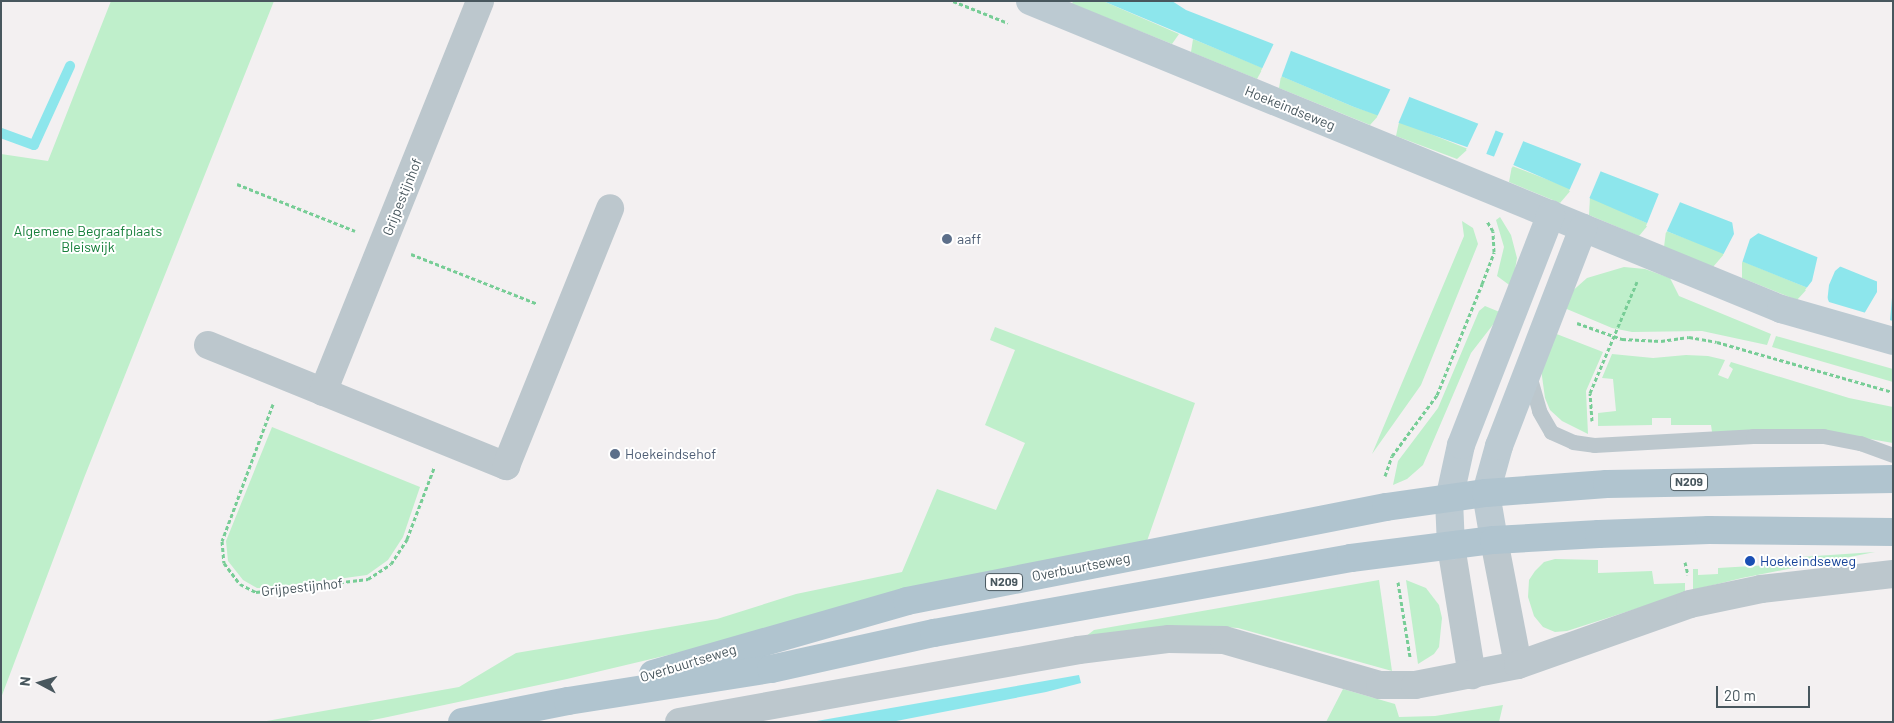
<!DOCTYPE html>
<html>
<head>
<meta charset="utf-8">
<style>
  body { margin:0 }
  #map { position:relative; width:1894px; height:723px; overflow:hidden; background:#f3f0f1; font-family:Barlow,sans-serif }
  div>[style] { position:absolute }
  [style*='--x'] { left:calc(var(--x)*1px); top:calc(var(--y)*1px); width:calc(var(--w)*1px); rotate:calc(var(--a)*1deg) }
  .green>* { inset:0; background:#bfefcb }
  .water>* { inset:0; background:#8de6ec }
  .pier>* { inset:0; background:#f3f0f1 }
  .stream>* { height:10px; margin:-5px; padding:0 5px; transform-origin:5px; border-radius:5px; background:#8de6ec }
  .path>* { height:3px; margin-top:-1.5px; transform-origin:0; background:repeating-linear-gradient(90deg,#77cd96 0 4px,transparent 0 6.5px) }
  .lane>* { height:15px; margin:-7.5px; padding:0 7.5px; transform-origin:7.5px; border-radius:7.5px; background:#bcc7cd }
  .street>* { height:28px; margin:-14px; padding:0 14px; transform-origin:14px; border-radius:14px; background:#bcc7cd }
  .secondary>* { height:28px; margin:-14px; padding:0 14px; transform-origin:14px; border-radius:14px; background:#bccad2 }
  .primary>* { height:28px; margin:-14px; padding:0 14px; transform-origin:14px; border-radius:14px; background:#b0c4cf }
  .dots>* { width:14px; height:14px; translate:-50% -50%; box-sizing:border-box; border:2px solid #fff; border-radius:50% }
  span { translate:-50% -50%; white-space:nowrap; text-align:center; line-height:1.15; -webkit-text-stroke:4px #fff; paint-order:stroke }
  .shield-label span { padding:1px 4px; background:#fff; border:1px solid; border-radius:4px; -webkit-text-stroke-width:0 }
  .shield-label { font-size:12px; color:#48575e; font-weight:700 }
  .street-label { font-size:14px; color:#48575e }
  .park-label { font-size:14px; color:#18803c }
  .service-label { font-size:14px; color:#4e5e75 }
  .left { translate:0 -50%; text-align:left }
  .transit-label { font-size:14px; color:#164399 }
  .frame { position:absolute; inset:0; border:2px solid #48575e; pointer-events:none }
  .north { position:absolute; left:15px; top:658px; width:50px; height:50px; -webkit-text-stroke:4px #fff; paint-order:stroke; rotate:276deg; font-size:14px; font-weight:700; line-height:20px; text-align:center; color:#48575e }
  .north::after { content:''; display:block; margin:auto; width:18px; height:22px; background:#48575e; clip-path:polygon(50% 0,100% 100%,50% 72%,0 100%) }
  .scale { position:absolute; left:1716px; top:686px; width:94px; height:22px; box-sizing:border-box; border:2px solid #48575e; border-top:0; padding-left:6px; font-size:15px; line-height:18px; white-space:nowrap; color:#48575e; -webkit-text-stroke:4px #fff; paint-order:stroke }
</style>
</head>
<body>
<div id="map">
  <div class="green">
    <i style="clip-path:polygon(111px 1px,274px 1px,84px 478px,1px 698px,1px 154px,48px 161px)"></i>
    <i style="clip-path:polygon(1073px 1px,1103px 1px,1179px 34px,1172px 44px,1072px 4px)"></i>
    <i style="clip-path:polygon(1193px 39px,1263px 68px,1257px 79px,1191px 52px)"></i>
    <i style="clip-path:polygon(1281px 76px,1354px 107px,1379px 115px,1370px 125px,1279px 88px)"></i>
    <i style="clip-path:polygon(1399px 122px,1408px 125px,1468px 149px,1457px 159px,1396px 136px)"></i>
    <i style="clip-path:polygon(1512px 166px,1572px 189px,1560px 203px,1509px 182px)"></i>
    <i style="clip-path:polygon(1590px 197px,1649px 224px,1639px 236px,1589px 215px)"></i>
    <i style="clip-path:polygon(1500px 217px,1511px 235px,1517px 258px,1512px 287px,1497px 276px,1504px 247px,1496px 220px)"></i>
    <i style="clip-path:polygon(1462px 221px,1473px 228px,1478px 244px,1421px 385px,1372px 454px,1464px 236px)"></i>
    <i style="clip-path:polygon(1666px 231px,1725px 253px,1713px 267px,1664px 247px)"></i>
    <i style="clip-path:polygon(1742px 261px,1808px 288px,1797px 300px,1742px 278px)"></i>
    <i style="clip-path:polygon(1624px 267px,1645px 269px,1670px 278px,1679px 296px,1771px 334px,1767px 345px,1702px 331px,1632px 332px,1612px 328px,1562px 307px,1569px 294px,1587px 278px)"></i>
    <i style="clip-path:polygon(1485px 306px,1502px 313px,1471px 353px,1423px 465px,1407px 479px,1393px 485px,1398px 461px,1438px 408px,1479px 311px)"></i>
    <i style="clip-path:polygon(995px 327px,1195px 403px,1147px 541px,567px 679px,383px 718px,362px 722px,261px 722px,459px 687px,516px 653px,717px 619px,796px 594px,902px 572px,937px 489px,996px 510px,1025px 443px,985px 425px,1015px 350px,990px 340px)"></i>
    <i style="clip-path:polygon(1554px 333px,1603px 352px,1586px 391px,1588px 434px,1562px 421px,1550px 410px,1545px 398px,1541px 369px)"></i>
    <i style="clip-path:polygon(1776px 336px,1893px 369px,1893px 382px,1772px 347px)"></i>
    <i style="clip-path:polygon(1612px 354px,1653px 358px,1686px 355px,1708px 356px,1725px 360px,1718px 375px,1728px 379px,1733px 369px,1729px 366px,1731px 362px,1849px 398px,1893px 407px,1893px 443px,1847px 435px,1712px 432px,1711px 425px,1671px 425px,1671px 418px,1652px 418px,1652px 425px,1598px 426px,1598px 413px,1616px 411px,1613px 379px,1602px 378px)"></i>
    <i style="clip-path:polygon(272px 427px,420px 487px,403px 537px,388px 560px,367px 575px,271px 588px,257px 588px,243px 580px,228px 561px,226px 541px)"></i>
    <i style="clip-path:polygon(1875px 552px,1742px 578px,1693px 590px,1693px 569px,1698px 569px,1698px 575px,1718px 574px,1718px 568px,1769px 565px,1769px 559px)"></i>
    <i style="clip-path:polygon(1555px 559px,1598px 560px,1598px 573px,1652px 571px,1654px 584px,1685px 583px,1685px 593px,1567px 631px,1555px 632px,1543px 627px,1534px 616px,1528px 597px,1529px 580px,1535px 571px,1544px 562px)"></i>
    <i style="clip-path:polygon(1379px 580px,1392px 671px,1238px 628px,1209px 626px,1081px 640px,1094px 630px)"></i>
    <i style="clip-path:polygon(1406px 580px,1426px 588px,1439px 605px,1442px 618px,1439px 647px,1434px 654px,1418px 664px)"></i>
    <i style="clip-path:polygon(1343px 689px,1395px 704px,1399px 717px,1435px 716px,1503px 705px,1499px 722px,1326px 722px)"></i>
  </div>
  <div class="water">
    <i style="clip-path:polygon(1103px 1px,1172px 1px,1186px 10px,1731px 222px,1893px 288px,1893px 321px,1829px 302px,1827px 297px,1808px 288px,1649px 224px,1495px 157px,1354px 107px)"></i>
    <i style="clip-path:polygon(1079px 675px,1081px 683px,1046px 692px,891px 722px,811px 722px)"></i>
  </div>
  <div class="pier">
    <i style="clip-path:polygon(1275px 41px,1292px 48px,1281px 78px,1261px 71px)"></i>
    <i style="clip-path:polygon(1392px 86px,1411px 93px,1398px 124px,1377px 117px)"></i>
    <i style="clip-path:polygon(1480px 120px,1497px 127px,1485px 157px,1466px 150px)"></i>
    <i style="clip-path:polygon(1505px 130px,1525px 137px,1512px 168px,1493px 159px)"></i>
    <i style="clip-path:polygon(1583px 160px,1602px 168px,1589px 199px,1569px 191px)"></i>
    <i style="clip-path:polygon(1660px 191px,1681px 200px,1666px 233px,1646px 226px)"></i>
    <i style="clip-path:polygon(1732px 221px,1760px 232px,1750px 239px,1742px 263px,1723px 255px,1734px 234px)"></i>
    <i style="clip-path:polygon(1818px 255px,1842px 265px,1835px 271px,1829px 285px,1827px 303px,1825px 298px,1805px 290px,1812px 281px)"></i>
    <i style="clip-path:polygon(1877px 279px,1893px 286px,1890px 321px,1864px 314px,1877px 292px)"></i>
  </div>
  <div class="stream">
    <i style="--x:1;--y:133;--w:35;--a:20"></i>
    <i style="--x:34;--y:145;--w:87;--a:-65.5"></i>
  </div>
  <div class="path">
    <i style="--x:953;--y:1;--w:59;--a:21.8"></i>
    <i style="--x:237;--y:184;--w:127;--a:21.7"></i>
    <i style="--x:411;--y:254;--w:136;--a:21.5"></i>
    <i style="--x:1577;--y:323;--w:48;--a:19.6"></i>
    <i style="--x:1622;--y:339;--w:39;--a:3"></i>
    <i style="--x:1661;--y:341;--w:28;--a:-8"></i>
    <i style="--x:1689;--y:337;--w:28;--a:10"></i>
    <i style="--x:1717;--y:342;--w:183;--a:15.9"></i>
    <i style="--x:273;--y:404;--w:146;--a:110.4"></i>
    <i style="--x:222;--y:541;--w:22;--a:85"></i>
    <i style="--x:224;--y:563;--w:26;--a:53"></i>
    <i style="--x:240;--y:584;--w:18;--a:27"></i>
    <i style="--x:256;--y:592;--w:113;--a:-6.6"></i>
    <i style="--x:368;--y:579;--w:27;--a:-33"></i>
    <i style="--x:391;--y:564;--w:30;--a:-57"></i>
    <i style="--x:407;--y:539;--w:76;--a:-69.2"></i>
    <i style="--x:1592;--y:421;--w:28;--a:-94"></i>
    <i style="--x:1590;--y:393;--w:121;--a:-67.1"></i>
    <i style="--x:1385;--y:476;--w:21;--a:-71"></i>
    <i style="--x:1392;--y:456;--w:76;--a:-53.6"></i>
    <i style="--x:1437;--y:395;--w:120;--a:-67.9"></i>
    <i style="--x:1482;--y:284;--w:34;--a:-69"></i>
    <i style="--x:1494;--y:252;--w:21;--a:-93"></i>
    <i style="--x:1493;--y:231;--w:12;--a:-121"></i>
    <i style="--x:1685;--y:562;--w:13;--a:77"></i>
    <i style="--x:1398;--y:582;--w:76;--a:80.9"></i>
  </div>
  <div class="lane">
    <i style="--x:1529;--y:375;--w:37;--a:74"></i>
    <i style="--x:1539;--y:411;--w:24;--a:60"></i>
    <i style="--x:1551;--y:432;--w:24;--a:24"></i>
    <i style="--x:1573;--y:442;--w:21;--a:8"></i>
    <i style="--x:1594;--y:445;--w:159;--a:-3.2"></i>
    <i style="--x:1753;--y:436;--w:70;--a:0"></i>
    <i style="--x:1823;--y:436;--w:38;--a:11"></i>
    <i style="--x:1860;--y:443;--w:35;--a:20"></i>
  </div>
  <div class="street">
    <i style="--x:208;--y:345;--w:322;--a:22.1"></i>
    <i style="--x:506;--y:466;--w:278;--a:-68"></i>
    <i style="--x:323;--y:392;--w:421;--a:-68.1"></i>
    <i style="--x:1494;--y:540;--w:127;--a:79.1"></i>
    <i style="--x:1451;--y:546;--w:131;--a:80.8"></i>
    <i style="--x:679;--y:722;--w:406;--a:-10.2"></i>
    <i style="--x:1079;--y:650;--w:91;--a:-7"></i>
    <i style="--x:1169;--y:639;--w:55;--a:1"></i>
    <i style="--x:1224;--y:640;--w:162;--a:16.1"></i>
    <i style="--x:1380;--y:685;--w:35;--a:0"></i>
    <i style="--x:1415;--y:685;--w:105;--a:-11"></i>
    <i style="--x:1518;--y:665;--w:182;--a:-19.5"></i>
    <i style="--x:1690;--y:604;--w:73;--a:-11.9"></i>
    <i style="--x:1761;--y:589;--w:133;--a:-6.5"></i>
  </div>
  <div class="secondary">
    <i style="--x:1030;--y:1;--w:812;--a:22.3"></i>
    <i style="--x:1781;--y:309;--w:116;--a:15.9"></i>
    <i style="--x:1494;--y:540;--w:48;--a:-99.7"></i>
    <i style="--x:1486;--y:493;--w:49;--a:-74.5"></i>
    <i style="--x:1499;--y:446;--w:234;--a:-68.9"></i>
    <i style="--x:1451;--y:546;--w:46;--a:-92.5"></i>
    <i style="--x:1449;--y:500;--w:56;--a:-77.7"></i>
    <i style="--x:1461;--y:445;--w:248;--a:-68.7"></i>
  </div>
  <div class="primary">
    <i style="--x:653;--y:674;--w:264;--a:-16"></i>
    <i style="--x:907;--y:601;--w:488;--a:-11.1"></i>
    <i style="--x:1386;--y:507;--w:101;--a:-8"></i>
    <i style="--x:1486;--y:493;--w:121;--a:-4.3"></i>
    <i style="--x:1607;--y:484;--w:286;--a:-1"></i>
    <i style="--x:462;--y:722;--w:108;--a:-11.2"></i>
    <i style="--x:568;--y:701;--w:206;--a:-9"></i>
    <i style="--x:771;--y:669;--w:167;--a:-12.5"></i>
    <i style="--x:934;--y:633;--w:424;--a:-10.2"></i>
    <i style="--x:1351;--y:558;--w:144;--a:-7.2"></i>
    <i style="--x:1494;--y:540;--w:105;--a:-3.3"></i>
    <i style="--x:1599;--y:534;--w:110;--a:-2.1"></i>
    <i style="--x:1709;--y:530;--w:184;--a:0.6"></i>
  </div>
  <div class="dots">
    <i style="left:947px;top:239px;background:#5c6f8a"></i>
    <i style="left:615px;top:454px;background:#5c6f8a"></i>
    <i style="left:1750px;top:561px;background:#1a4fb4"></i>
  </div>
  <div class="shield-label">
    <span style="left:1689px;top:482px">N209</span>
    <span style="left:1004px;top:582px">N209</span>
  </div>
  <div class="street-label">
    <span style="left:1290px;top:108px;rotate:22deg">Hoekeindseweg</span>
    <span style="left:402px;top:197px;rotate:-68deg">Grijpestijnhof</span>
    <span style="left:1081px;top:567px;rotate:-11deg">Overbuurtseweg</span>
    <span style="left:302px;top:587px;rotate:-6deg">Grijpestijnhof</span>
    <span style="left:688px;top:663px;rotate:-17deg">Overbuurtseweg</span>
  </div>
  <div class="park-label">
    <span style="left:88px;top:239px">Algemene Begraafplaats<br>Bleiswijk</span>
  </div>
  <div class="service-label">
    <span class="left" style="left:957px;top:239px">aaff</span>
    <span class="left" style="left:625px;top:454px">Hoekeindsehof</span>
  </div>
  <div class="transit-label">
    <span class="left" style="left:1760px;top:561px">Hoekeindseweg</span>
  </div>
  <div class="frame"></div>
  <div class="north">N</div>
  <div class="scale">20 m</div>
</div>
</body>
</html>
